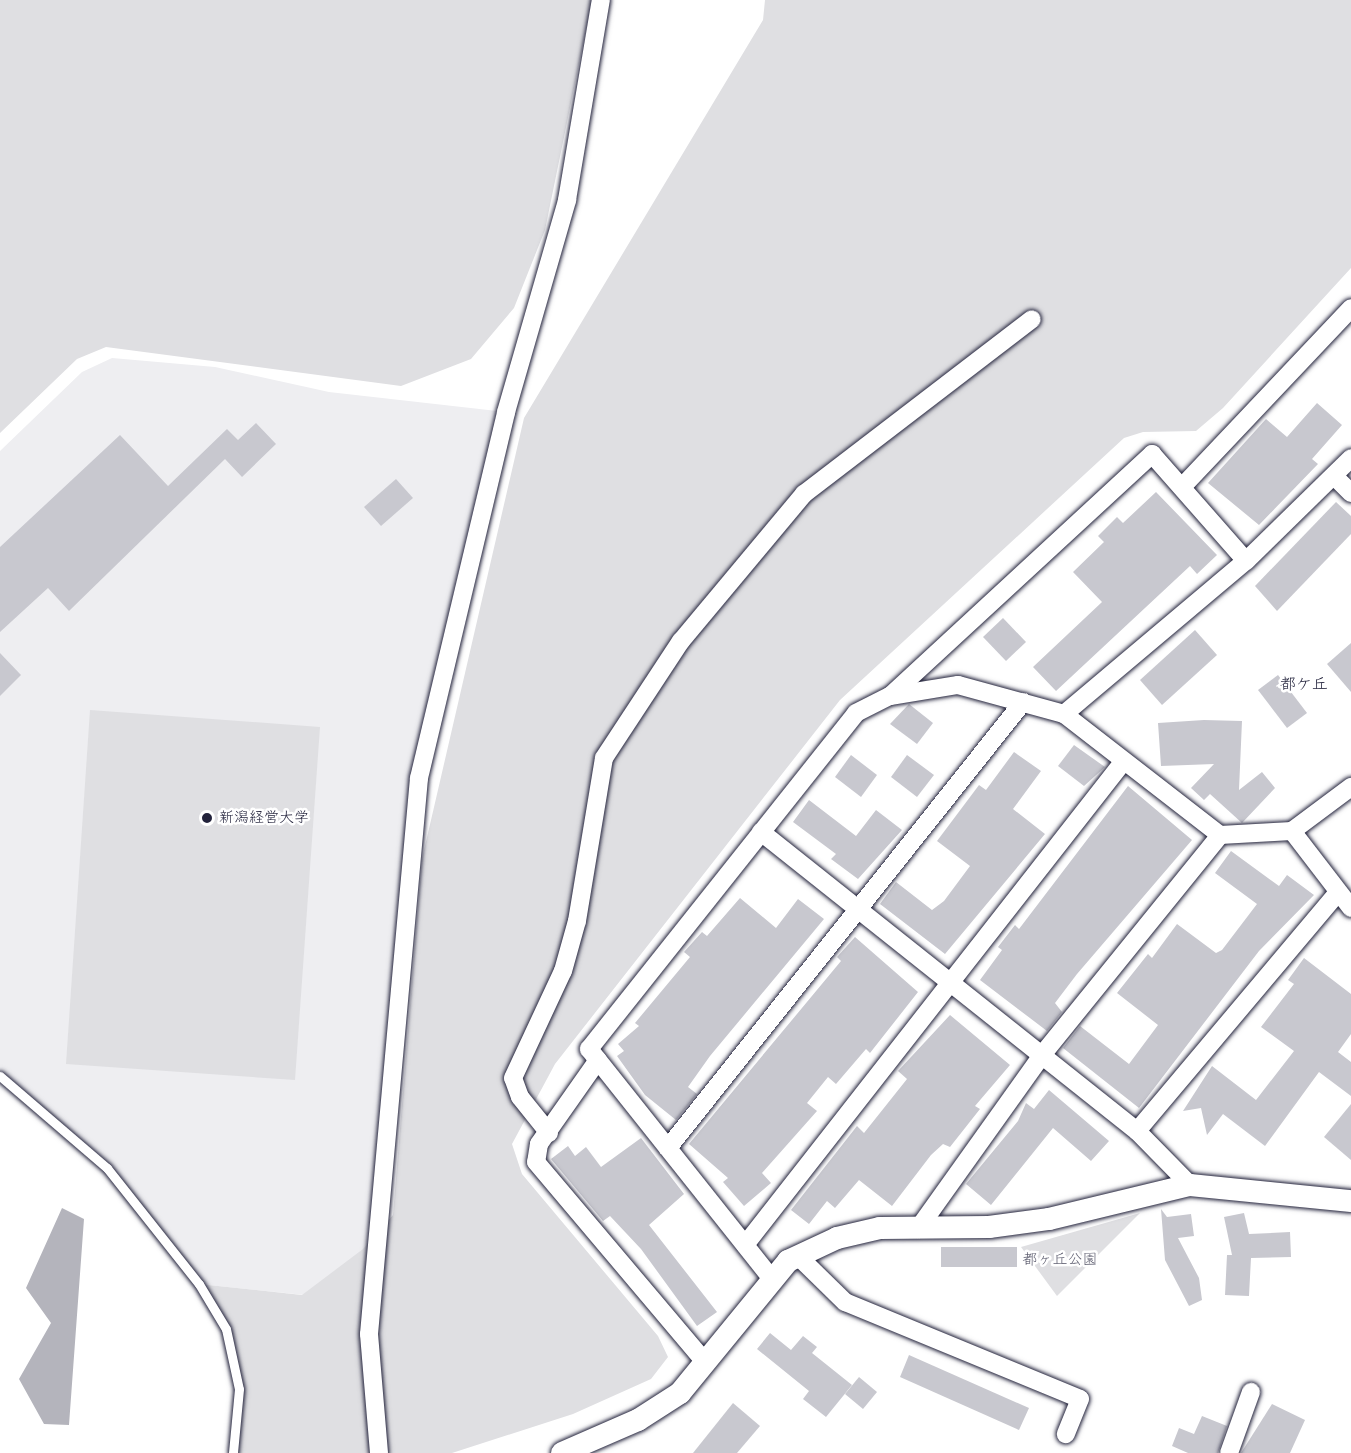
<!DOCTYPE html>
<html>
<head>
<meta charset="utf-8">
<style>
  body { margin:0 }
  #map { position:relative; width:1351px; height:1453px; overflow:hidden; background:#fff; font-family:Pangolin,"Klee One",sans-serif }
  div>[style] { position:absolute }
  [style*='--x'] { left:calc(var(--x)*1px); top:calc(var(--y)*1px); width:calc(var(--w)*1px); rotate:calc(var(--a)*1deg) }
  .built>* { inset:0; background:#eeeef1 }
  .green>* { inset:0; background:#dfdfe2 }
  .water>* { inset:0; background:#b4b4bc }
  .building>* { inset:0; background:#c8c8cf }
  .roads { filter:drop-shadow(0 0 2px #22223b) drop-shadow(0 0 2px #22223b) }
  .service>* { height:9px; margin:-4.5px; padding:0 4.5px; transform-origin:4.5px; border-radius:4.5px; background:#fff }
  .minor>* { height:18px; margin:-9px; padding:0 9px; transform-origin:9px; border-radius:9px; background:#fff }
  .tertiary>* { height:22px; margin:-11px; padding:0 11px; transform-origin:11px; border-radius:11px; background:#fff }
  .dots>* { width:16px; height:16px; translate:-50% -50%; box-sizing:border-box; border:3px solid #fff; border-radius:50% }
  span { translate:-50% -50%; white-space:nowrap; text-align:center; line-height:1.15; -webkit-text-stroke:5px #fff; paint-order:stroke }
  .poi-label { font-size:15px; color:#22223b }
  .left { translate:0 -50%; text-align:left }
  .park-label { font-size:15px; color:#5b5b6d }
  .neighbourhood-label { font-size:16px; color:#22223b }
</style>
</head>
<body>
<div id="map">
  <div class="built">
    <i style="clip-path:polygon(112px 358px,215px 367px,329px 392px,506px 412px,419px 778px,372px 1302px,199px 1284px,107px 1168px,0 1076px,0 451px,82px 372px)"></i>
  </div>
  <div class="green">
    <i style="clip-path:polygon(0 0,592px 0,545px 230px,514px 308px,471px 359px,401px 386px,106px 347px,77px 359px,0 433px)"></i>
    <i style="clip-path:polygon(765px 0,1351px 0,1351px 268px,1223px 408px,1196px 431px,1143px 432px,1124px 438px,840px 700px,555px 1064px,512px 1144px,522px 1174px,658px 1336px,668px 1357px,651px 1379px,573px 1414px,452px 1453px,233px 1453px,239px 1389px,226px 1329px,199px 1284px,302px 1295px,363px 1249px,393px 1215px,422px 859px,524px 418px,763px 20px)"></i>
    <i style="clip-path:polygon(90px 710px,320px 727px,295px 1080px,66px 1064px)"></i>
    <i style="clip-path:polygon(1140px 1213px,1057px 1296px,1021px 1247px)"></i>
  </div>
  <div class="water">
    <i style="clip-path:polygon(62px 1208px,84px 1219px,69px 1425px,44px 1424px,19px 1379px,51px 1323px,26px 1288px)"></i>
  </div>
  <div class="building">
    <i style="clip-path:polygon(1317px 403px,1342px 425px,1312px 459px,1318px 464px,1259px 525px,1208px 483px,1266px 419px,1287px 437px)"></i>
    <i style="clip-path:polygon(256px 423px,276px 444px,242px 477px,225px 459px,69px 611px,48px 588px,0 632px,0 547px,120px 435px,168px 486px,227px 429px,238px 440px)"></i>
    <i style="clip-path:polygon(396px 479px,413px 498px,381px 526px,364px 507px)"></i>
    <i style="clip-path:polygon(1156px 492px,1217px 555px,1197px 574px,1190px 566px,1056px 691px,1033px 667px,1102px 602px,1073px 572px,1104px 542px,1098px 536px,1117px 517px,1123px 523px)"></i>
    <i style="clip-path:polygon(1336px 502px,1351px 516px,1351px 534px,1277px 611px,1255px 586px)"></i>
    <i style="clip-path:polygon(1003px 618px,1026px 642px,1006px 661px,983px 637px)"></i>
    <i style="clip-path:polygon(1195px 630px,1217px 655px,1162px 705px,1140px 680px)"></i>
    <i style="clip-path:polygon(1351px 643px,1351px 692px,1327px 664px)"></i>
    <i style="clip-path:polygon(0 653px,21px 675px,0 696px)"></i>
    <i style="clip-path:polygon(1278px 675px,1307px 713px,1287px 728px,1258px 690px)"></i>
    <i style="clip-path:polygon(909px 704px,933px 723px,917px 744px,890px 724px)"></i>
    <i style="clip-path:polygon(1204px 720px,1242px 721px,1239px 790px,1262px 772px,1275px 788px,1242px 823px,1210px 794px,1204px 800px,1191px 788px,1214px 764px,1161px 766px,1158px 723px)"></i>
    <i style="clip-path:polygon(1074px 745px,1105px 767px,1084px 786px,1058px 766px)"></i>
    <i style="clip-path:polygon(1014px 752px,1041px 771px,1013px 809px,1045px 834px,945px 954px,880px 904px,896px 882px,932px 910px,944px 901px,970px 866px,937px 841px,979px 785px,986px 790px)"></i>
    <i style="clip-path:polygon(851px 755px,877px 775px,861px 797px,835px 777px)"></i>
    <i style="clip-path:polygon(907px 755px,934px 775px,917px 797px,891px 777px)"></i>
    <i style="clip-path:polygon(1128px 786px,1192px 840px,1077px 974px,1055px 1003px,1062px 1012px,1047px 1031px,980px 980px,1002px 950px,998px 947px,1015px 925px,1019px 929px)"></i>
    <i style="clip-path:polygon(809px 800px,856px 836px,876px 810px,902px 830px,858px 879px,831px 859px,836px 854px,793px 822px)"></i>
    <i style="clip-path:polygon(1231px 851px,1279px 886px,1287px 875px,1314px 895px,1259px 951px,1139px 1108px,1063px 1048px,1080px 1026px,1129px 1064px,1158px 1025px,1117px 993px,1148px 954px,1152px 958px,1177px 924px,1216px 953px,1222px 950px,1257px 904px,1215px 873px)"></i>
    <i style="clip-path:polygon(740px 898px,776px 928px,798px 899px,824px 919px,710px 1056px,688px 1087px,697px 1094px,676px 1120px,645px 1095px,617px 1056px,624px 1051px,618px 1044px,639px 1026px,635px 1023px,690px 957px,684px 952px,702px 932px,707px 936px)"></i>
    <i style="clip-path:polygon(855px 937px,918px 992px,870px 1053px,866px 1049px,836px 1084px,828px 1077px,807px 1103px,817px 1111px,762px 1173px,771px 1183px,744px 1206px,723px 1182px,728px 1178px,689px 1144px,841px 961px,837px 957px)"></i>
    <i style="clip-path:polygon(1304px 958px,1351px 994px,1351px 1034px,1338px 1052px,1351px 1062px,1351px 1096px,1319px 1072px,1265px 1146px,1223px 1114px,1207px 1135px,1201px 1108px,1183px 1111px,1212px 1066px,1256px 1100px,1294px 1051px,1261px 1027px,1294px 984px,1288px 980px)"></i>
    <i style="clip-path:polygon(950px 1015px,1010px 1065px,975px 1106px,980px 1109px,950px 1147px,943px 1144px,931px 1155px,892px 1206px,859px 1180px,835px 1208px,827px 1201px,809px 1224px,791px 1210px,857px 1126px,864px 1133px,907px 1079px,898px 1071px)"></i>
    <i style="clip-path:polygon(1049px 1090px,1109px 1141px,1091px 1161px,1053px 1128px,991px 1205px,966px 1184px,1018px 1121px,1026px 1103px,1034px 1109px)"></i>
    <i style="clip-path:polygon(1351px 1104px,1351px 1160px,1324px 1137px)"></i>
    <i style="clip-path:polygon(641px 1138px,684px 1194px,649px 1225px,717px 1312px,697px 1326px,641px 1249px,610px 1216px,603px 1221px,551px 1159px,568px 1146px,575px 1156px,586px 1147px,601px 1167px)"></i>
    <i style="clip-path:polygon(1161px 1209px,1167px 1217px,1191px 1214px,1194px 1236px,1178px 1238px,1199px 1278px,1202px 1300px,1189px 1306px,1165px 1260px)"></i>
    <i style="clip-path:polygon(1244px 1213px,1249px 1234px,1290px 1232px,1291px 1257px,1251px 1258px,1249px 1296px,1225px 1295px,1227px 1255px,1232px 1255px,1224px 1217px)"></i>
    <i style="clip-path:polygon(941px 1247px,1017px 1247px,1017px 1267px,941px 1267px)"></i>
    <i style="clip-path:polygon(770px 1333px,791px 1350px,803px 1336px,817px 1347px,812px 1353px,852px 1385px,826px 1417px,803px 1399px,809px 1391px,757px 1349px)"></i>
    <i style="clip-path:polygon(909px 1355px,1029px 1408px,1019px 1430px,900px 1377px)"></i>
    <i style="clip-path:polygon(859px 1377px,877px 1392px,863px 1409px,845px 1394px)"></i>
    <i style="clip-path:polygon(733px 1403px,760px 1426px,737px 1453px,693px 1453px)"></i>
    <i style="clip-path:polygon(1272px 1404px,1305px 1420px,1290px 1453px,1241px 1453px)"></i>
    <i style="clip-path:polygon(1202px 1416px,1227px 1426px,1218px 1453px,1188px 1453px,1172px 1446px,1179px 1428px,1194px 1434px)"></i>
  </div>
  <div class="roads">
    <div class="service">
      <i style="--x:0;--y:1076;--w:141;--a:40.7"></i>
      <i style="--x:107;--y:1168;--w:148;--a:51.6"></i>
      <i style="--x:199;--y:1284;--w:52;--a:59"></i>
      <i style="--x:226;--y:1329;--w:61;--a:77.8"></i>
      <i style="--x:239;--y:1389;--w:64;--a:95.4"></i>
    </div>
    <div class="minor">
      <i style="--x:1334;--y:476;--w:24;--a:45"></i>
      <i style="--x:1182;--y:487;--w:246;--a:-46.6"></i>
      <i style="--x:890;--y:696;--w:69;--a:-9.2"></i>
      <i style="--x:958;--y:685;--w:110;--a:15.3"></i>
      <i style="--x:1064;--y:714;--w:197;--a:37.8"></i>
      <i style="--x:1220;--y:835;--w:72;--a:-3.2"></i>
      <i style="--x:1292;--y:831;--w:74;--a:-36.7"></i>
      <i style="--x:1064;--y:714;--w:238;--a:-40.1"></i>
      <i style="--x:1246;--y:561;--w:147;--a:-44.4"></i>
      <i style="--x:1292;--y:831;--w:97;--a:52.5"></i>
      <i style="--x:761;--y:832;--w:480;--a:38.5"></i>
      <i style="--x:1137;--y:1131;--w:76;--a:45.5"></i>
      <i style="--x:598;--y:1060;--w:103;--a:125.1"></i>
      <i style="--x:539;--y:1144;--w:18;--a:99"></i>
      <i style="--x:536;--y:1162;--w:263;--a:49.8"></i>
      <i style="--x:1137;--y:1131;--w:312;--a:-49.9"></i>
      <i style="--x:549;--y:1133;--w:46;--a:-128.9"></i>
      <i style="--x:520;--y:1097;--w:20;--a:-110"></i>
      <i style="--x:513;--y:1078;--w:118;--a:-65"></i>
      <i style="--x:563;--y:971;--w:52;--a:-74.4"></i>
      <i style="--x:577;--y:921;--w:165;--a:-80.6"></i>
      <i style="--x:604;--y:758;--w:140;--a:-56.7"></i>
      <i style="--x:681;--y:641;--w:192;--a:-50.1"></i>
      <i style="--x:804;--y:494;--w:287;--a:-37.5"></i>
      <i style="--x:668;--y:1148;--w:570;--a:-51.48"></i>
      <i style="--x:918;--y:1229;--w:214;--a:-54.5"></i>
      <i style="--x:1042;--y:1055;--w:283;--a:-51"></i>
      <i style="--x:745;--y:1245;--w:613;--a:-51.95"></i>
      <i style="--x:798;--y:1256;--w:66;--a:44.4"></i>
      <i style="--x:845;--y:1302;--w:254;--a:22.4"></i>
      <i style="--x:1080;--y:1399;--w:38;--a:112"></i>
      <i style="--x:772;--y:1279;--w:294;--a:-128.5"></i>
      <i style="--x:589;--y:1049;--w:429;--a:-51.5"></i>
      <i style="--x:856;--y:713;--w:38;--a:-27"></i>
      <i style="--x:890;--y:696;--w:357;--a:-42.7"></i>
      <i style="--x:1152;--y:454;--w:142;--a:48.7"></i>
      <i style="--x:379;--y:1453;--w:119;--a:-94.8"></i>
      <i style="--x:369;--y:1334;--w:558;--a:-84.86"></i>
      <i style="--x:419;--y:778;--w:376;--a:-76.6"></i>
      <i style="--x:506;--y:412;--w:221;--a:-73.9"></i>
      <i style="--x:567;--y:200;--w:203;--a:-80.4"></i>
      <i style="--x:1229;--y:1453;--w:65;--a:-70.2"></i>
    </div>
    <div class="tertiary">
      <i style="--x:562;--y:1453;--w:83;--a:-23.5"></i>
      <i style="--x:638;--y:1420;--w:50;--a:-32.7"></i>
      <i style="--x:680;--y:1393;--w:171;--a:-50.7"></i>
      <i style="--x:788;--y:1261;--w:54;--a:-25.1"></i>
      <i style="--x:837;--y:1238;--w:44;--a:-13.1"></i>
      <i style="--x:880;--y:1228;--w:109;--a:-0.5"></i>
      <i style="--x:989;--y:1227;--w:61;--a:-7.6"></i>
      <i style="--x:1049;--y:1219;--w:145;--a:-13.6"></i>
      <i style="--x:1190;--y:1185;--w:162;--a:5.7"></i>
    </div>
  </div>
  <div class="dots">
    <i style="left:207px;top:818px;background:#22223b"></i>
  </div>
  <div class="poi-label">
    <span class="left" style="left:219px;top:818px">新潟経営大学</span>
  </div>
  <div class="park-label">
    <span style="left:1060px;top:1260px">都ヶ丘公園</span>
  </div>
  <div class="neighbourhood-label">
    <span style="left:1304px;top:684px">都ケ丘</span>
  </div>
</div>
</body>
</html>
